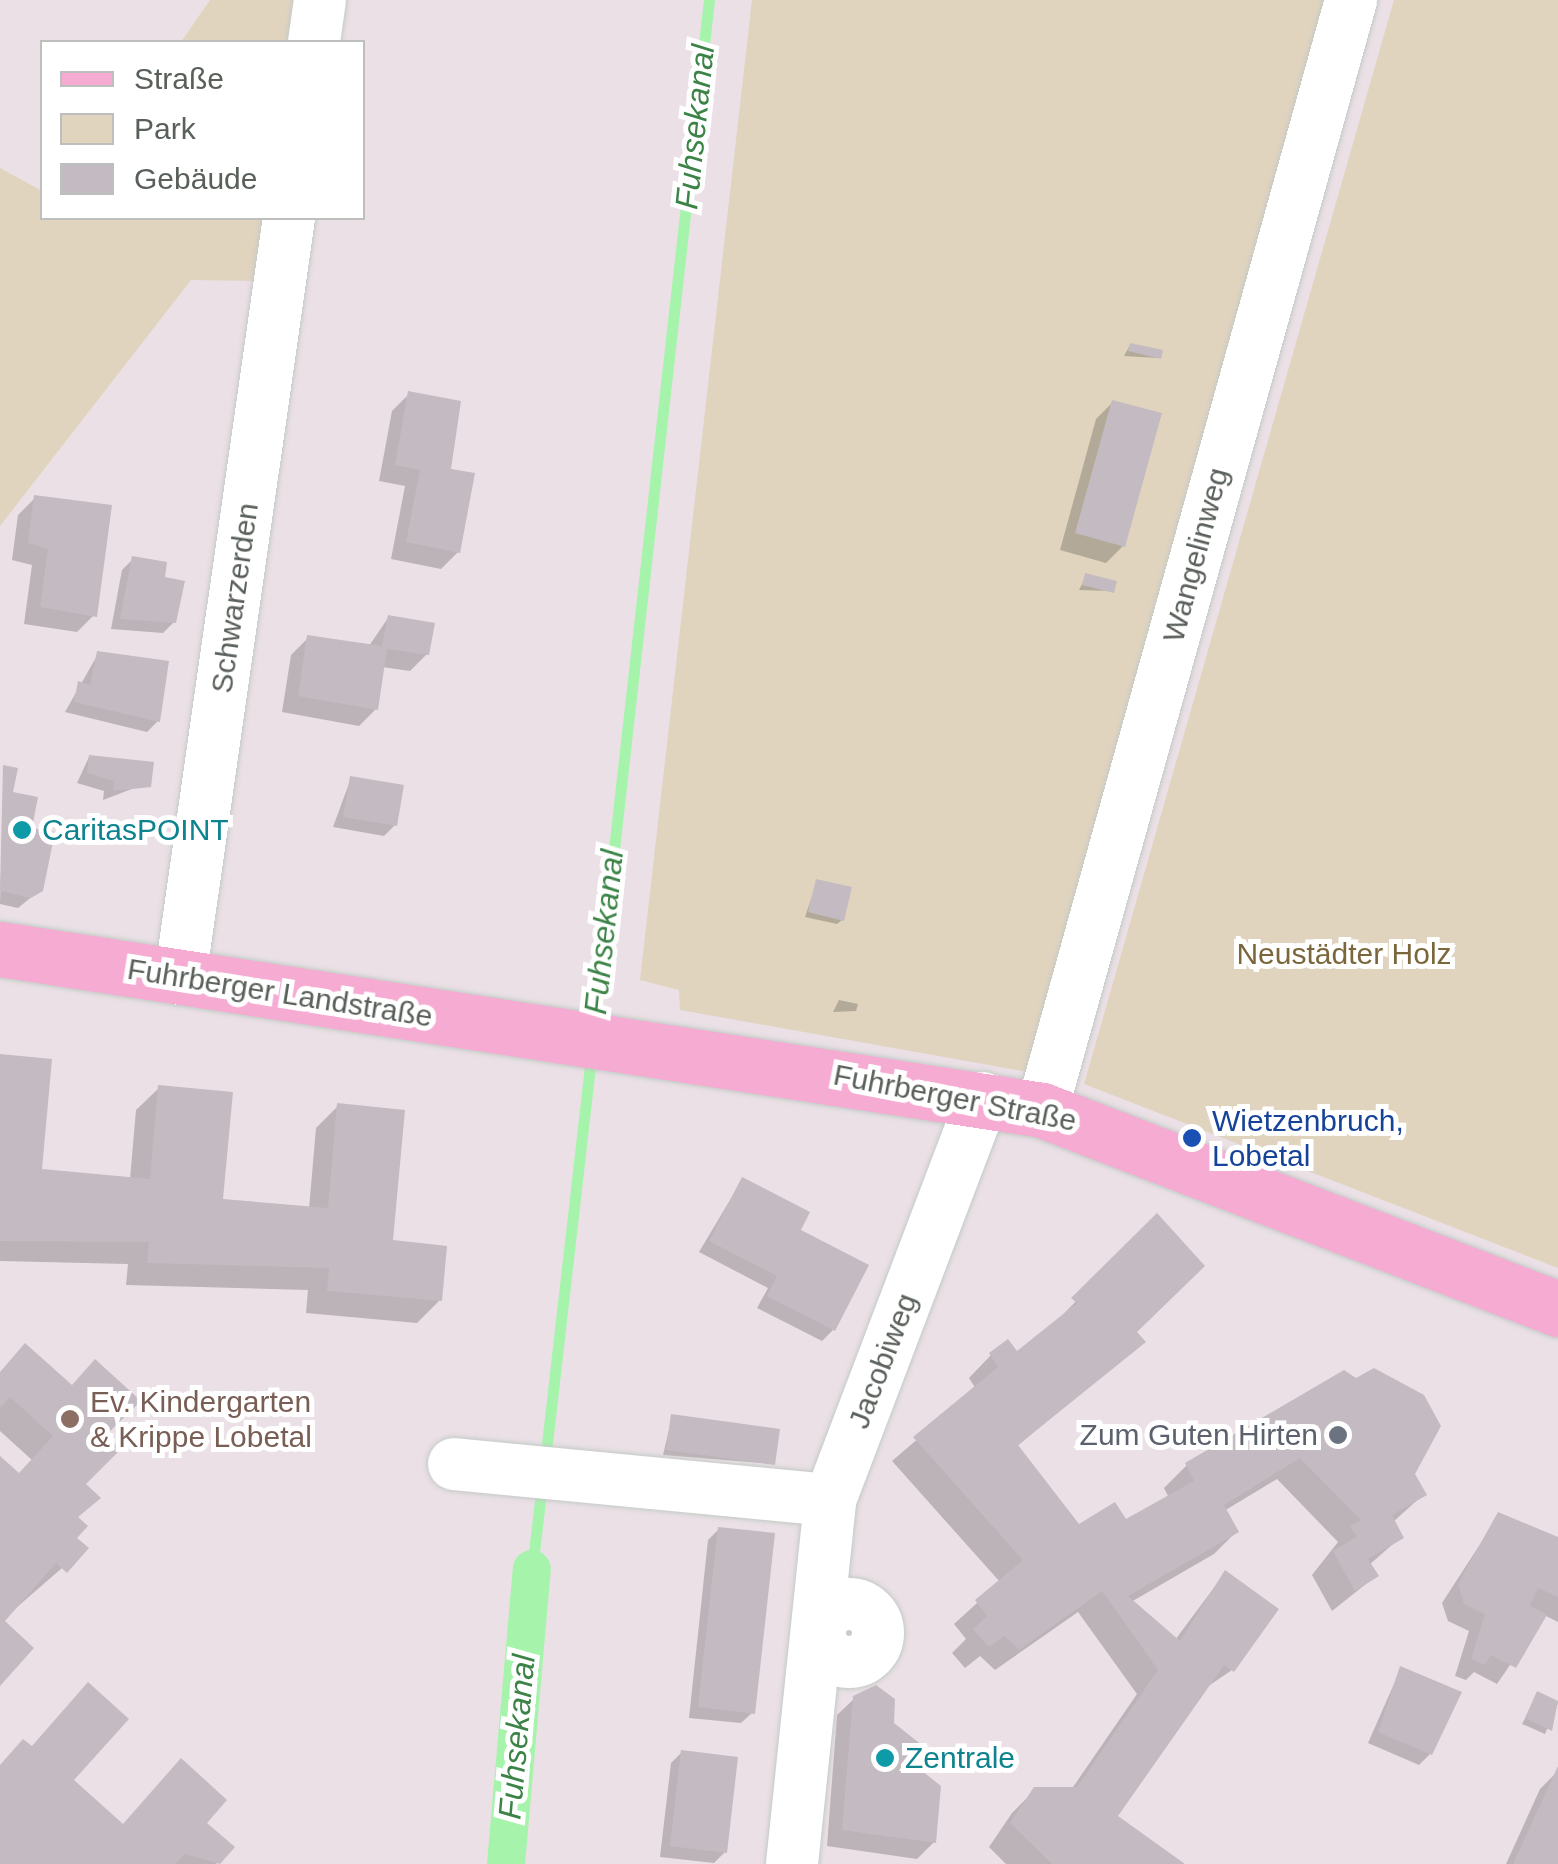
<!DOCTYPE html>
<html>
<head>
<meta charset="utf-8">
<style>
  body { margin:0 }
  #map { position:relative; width:1558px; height:1864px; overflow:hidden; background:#eae0e6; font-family:Helvetica,sans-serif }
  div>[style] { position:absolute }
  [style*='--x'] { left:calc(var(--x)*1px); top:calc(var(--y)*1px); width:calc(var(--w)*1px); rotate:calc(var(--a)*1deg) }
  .green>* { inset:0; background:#e0d4bf }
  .shadow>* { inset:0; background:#0003 }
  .stream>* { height:11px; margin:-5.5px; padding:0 5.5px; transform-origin:5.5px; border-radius:5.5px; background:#a6f4ac }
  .canal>* { height:38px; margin:-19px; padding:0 19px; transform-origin:19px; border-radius:19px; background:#a6f4ac }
  .building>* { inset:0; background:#c3bbc1 }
  .roads { filter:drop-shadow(0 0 2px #c4cac6) drop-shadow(0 0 2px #c4cac6) }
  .minor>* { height:52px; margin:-26px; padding:0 26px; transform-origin:26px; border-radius:26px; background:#fff }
  .minor>.ring { margin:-26px; padding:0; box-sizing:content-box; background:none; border:52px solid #fff; border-radius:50% }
  .major>* { height:55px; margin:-27.5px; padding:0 27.5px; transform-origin:27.5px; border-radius:27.5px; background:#f5abd2 }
  .dots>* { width:28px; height:28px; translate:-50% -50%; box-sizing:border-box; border:5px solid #fff; border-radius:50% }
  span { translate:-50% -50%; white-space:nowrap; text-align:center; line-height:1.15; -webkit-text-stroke:10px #fff; paint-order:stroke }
  .street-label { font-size:30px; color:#59605a }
  .culture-label { font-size:30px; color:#0d838f }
  .left { translate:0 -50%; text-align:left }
  .park-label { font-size:30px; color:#7b673c }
  .transit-label { font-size:30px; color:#164399 }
  .education-label { font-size:30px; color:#785e54 }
  .worship-label { font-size:30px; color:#5b616d }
  .right { translate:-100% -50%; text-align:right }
  .water-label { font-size:32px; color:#3b8346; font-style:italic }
  .legend { position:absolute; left:40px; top:40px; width:325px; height:180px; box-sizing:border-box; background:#fff; border:2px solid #bdbfbd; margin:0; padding:12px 18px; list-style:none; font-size:30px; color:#59605a }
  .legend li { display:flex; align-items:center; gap:20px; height:50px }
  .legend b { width:50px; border:2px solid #bdbfbd }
</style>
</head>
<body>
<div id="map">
  <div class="green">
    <i style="clip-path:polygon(210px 0,295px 0,290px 42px,181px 42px)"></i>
    <i style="clip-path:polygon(752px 0,1329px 0,1028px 1072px,680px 1010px,679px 990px,640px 980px)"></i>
    <i style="clip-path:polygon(1394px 0,1558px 0,1558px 1268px,1084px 1084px)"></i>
    <i style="clip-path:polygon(0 168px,42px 191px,42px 218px,266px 218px,257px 281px,191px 280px,0 526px)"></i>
  </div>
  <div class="shadow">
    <i style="clip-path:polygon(1130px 345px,1158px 358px,1124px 356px)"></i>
    <i style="clip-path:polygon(409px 394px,448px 472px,458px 552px,441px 569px,391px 559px,405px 486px,379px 481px,392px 411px)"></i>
    <i style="clip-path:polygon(1113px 402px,1123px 546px,1106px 563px,1060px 550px,1096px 419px)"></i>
    <i style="clip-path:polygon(35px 498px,94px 615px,77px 632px,24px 624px,32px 565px,12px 560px,18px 515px)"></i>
    <i style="clip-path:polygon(133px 559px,174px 622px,163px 633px,111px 629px,122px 570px)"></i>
    <i style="clip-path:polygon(1086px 576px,1112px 591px,1079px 590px)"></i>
    <i style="clip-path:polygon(388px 618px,427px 654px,410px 671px,382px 667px,376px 709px,359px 726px,282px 712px,291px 655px,308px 638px,369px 646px)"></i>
    <i style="clip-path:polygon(98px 654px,158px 721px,147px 732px,65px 712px)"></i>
    <i style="clip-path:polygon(89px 757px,142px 785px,103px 800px,104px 791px,77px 783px)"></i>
    <i style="clip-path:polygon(4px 768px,40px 890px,18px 908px,0 904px)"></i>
    <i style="clip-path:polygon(351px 778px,395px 825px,384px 836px,333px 827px)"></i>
    <i style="clip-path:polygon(817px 882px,842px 920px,837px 924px,805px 917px)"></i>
    <i style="clip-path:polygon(839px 1000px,858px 1004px,856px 1011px,833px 1012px)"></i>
    <i style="clip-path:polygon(0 1056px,39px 1171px,130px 1179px,136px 1110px,159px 1088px,220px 1201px,309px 1209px,316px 1128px,338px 1106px,391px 1243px,440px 1300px,417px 1323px,306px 1313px,308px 1290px,126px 1285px,128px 1264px,0 1261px)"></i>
    <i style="clip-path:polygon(742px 1180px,797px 1231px,833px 1330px,822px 1341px,757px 1308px,768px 1288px,699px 1252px)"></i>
    <i style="clip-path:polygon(1157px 1217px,1134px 1332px,1142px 1342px,1016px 1447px,1078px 1527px,1125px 1522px,1169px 1498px,1164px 1488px,1187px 1465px,1344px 1373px,1424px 1494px,1393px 1522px,1401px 1537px,1369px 1565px,1376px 1576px,1332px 1611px,1312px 1575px,1338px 1542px,1277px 1479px,1224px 1511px,1236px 1532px,1214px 1554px,1131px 1602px,1175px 1640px,1225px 1573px,1232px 1670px,1204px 1689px,1114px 1817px,1181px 1864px,1006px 1864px,989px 1847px,1012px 1813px,1035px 1790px,1071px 1790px,1137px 1694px,1078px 1612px,995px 1670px,980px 1656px,965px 1668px,952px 1653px,966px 1639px,954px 1624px,1000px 1582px,892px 1461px,976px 1389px,969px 1378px,991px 1355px,1016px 1355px,1054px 1324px)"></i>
    <i style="clip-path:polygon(0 1372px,103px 1436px,82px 1484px,97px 1498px,76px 1519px,74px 1539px,85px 1548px,1px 1621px,0 1682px,0 1459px,18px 1475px,32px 1460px,0 1431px)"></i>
    <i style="clip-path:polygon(672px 1417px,773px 1464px,663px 1455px)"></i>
    <i style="clip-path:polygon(1499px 1515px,1558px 1539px,1558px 1622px,1544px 1615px,1497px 1684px,1474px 1672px,1466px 1680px,1455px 1676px,1469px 1631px,1448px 1621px,1442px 1603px)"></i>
    <i style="clip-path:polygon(719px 1529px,753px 1712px,741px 1723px,689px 1718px,708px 1540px)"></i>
    <i style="clip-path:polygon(1401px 1668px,1430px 1754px,1419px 1765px,1368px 1743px)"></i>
    <i style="clip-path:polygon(1538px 1694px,1558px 1703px,1545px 1734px,1522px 1724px)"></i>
    <i style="clip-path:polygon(855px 1698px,892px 1724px,919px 1772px,934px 1842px,917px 1859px,827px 1846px,837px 1715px)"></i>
    <i style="clip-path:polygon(682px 1752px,725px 1852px,714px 1863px,660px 1857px,671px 1763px)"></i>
    <i style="clip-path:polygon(0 1766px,71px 1780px,121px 1826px,203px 1823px,231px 1847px,216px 1864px,0 1864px)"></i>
    <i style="clip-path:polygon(1558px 1771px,1558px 1864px,1506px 1864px,1540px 1789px)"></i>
  </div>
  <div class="stream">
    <i style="--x:594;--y:1028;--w:1034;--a:-83.62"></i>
    <i style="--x:545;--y:1461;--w:407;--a:-83.5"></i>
    <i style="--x:532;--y:1569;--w:86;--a:-83.3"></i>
  </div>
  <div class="canal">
    <i style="--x:506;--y:1864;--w:296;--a:-85"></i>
  </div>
  <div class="building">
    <i style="clip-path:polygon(1130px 343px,1163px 350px,1161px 359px,1128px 351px)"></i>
    <i style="clip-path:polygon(408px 391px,461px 401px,451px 469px,475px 473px,460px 553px,406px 542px,420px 470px,395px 465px)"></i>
    <i style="clip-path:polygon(1112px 400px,1162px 413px,1125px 547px,1075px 533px)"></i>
    <i style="clip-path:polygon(34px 495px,112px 505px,97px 617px,40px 607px,48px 549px,28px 543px)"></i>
    <i style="clip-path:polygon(132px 556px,167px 562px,165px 577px,185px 581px,176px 623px,120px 619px)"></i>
    <i style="clip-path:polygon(1085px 573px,1117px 581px,1114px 593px,1082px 585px)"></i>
    <i style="clip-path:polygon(388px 615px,435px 623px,429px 655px,387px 649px,378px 710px,298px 696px,307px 635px,382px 646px)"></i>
    <i style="clip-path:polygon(97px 651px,169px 661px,160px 722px,74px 702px,78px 681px,90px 685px)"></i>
    <i style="clip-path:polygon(89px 755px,154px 762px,151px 787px,113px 791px,114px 781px,87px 773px)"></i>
    <i style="clip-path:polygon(3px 765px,18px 768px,13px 792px,38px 797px,32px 828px,55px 832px,43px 891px,31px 898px,0 891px)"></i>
    <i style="clip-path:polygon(350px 776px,404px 785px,397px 826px,343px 817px)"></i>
    <i style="clip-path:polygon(816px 879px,852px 887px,844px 921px,808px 912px)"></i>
    <i style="clip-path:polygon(0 1054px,52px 1059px,42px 1169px,150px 1179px,158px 1085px,233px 1092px,223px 1199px,328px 1208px,337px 1103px,405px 1110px,393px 1240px,447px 1246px,442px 1301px,327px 1291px,329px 1268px,147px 1263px,149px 1242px,0 1241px)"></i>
    <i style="clip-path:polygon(742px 1177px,810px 1212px,801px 1230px,869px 1265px,835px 1331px,767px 1296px,777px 1276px,709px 1241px)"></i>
    <i style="clip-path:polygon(1157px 1213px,1205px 1266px,1137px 1332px,1146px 1342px,1018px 1445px,1079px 1524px,1115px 1502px,1126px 1519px,1194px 1481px,1185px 1463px,1344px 1370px,1356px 1378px,1374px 1368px,1424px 1395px,1441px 1426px,1415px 1474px,1427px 1495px,1392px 1515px,1404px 1538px,1368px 1559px,1379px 1576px,1355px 1591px,1333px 1551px,1357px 1537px,1350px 1526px,1361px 1520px,1300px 1458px,1224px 1505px,1239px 1532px,1128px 1596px,1180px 1641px,1225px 1570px,1279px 1609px,1234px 1672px,1224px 1665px,1118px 1816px,1185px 1864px,1052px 1864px,1010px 1823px,1034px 1787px,1077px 1787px,1158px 1670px,1102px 1591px,1019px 1650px,1004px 1636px,989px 1647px,973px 1629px,987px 1616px,975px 1600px,1023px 1560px,913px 1437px,998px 1367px,989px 1353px,1008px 1339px,1017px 1351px,1077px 1303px,1071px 1298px)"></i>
    <i style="clip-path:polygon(25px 1343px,72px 1385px,95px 1359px,141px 1401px,106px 1435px,121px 1449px,86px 1484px,101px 1498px,78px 1517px,88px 1526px,77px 1538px,89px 1548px,67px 1573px,56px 1563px,5px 1621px,34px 1648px,0 1686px,0 1456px,19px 1473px,53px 1436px,10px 1397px,0 1408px,0 1372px)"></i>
    <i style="clip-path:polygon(671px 1414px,780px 1429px,775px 1465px,666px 1450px)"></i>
    <i style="clip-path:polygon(1498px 1512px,1558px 1537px,1558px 1597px,1538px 1588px,1530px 1606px,1547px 1615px,1516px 1668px,1491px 1655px,1485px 1665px,1471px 1659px,1485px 1614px,1464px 1604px,1458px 1584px)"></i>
    <i style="clip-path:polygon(718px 1527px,775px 1533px,755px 1714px,698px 1707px)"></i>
    <i style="clip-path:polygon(1400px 1666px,1462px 1692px,1432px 1755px,1378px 1732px)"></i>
    <i style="clip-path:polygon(88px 1682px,129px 1719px,74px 1780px,123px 1824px,181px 1758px,227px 1800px,207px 1823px,235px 1847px,220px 1864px,185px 1854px,175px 1864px,0 1864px,0 1765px,23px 1739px,32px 1746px)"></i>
    <i style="clip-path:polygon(876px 1685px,895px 1699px,894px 1723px,923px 1746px,922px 1771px,941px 1786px,936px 1843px,842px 1830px,853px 1696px)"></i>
    <i style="clip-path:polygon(1537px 1691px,1558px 1701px,1552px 1731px,1525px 1718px)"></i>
    <i style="clip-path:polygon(681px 1750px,738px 1757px,727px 1853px,670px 1846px)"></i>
    <i style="clip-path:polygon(1558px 1766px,1558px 1864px,1513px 1864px)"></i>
  </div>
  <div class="roads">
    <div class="minor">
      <i style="--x:314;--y:42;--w:42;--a:-81.9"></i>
      <i style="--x:180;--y:979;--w:769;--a:-81.85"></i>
      <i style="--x:1042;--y:1110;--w:1152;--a:-74.44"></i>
      <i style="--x:454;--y:1464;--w:378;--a:5.5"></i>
      <i class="ring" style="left:820px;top:1604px;width:6px;height:6px"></i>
      <i style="--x:792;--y:1864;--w:366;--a:-84"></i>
      <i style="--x:830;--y:1500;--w:430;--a:-69.2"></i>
    </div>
    <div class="major">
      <i style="--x:0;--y:949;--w:1054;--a:8.78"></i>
      <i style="--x:1042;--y:1110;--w:553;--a:21.09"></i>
    </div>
  </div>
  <div class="dots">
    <i style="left:22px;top:830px;background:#0f9aa8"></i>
    <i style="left:1192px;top:1138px;background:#1a4fb4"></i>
    <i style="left:70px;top:1419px;background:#8d6e63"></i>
    <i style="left:1338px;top:1435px;background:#6b7280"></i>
    <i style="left:885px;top:1758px;background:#0f9aa8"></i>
  </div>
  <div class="street-label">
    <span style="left:1196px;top:555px;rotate:-75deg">Wangelinweg</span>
    <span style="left:235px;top:598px;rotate:-82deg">Schwarzerden</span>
    <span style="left:280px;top:993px;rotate:9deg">Fuhrberger Landstraße</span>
    <span style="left:955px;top:1098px;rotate:11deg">Fuhrberger Straße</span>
    <span style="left:883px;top:1361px;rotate:-69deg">Jacobiweg</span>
  </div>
  <div class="culture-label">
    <span class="left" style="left:42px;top:830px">CaritasPOINT</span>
    <span class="left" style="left:905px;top:1758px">Zentrale</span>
  </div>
  <div class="park-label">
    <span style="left:1344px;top:954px">Neustädter Holz</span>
  </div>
  <div class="transit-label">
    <span class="left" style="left:1212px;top:1138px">Wietzenbruch,<br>Lobetal</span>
  </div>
  <div class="education-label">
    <span class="left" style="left:90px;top:1419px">Ev. Kindergarten<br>&amp; Krippe Lobetal</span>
  </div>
  <div class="worship-label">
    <span class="right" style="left:1318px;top:1435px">Zum Guten Hirten</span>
  </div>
  <div class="water-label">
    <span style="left:695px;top:127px;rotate:-84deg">Fuhsekanal</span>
    <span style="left:604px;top:932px;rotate:-84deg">Fuhsekanal</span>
    <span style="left:517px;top:1737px;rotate:-85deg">Fuhsekanal</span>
  </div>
  <ul class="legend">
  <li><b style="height:12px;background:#f5abd2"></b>Straße</li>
  <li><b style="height:28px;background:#e0d4bf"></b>Park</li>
  <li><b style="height:28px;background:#c3bbc1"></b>Gebäude</li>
  </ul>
</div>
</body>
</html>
